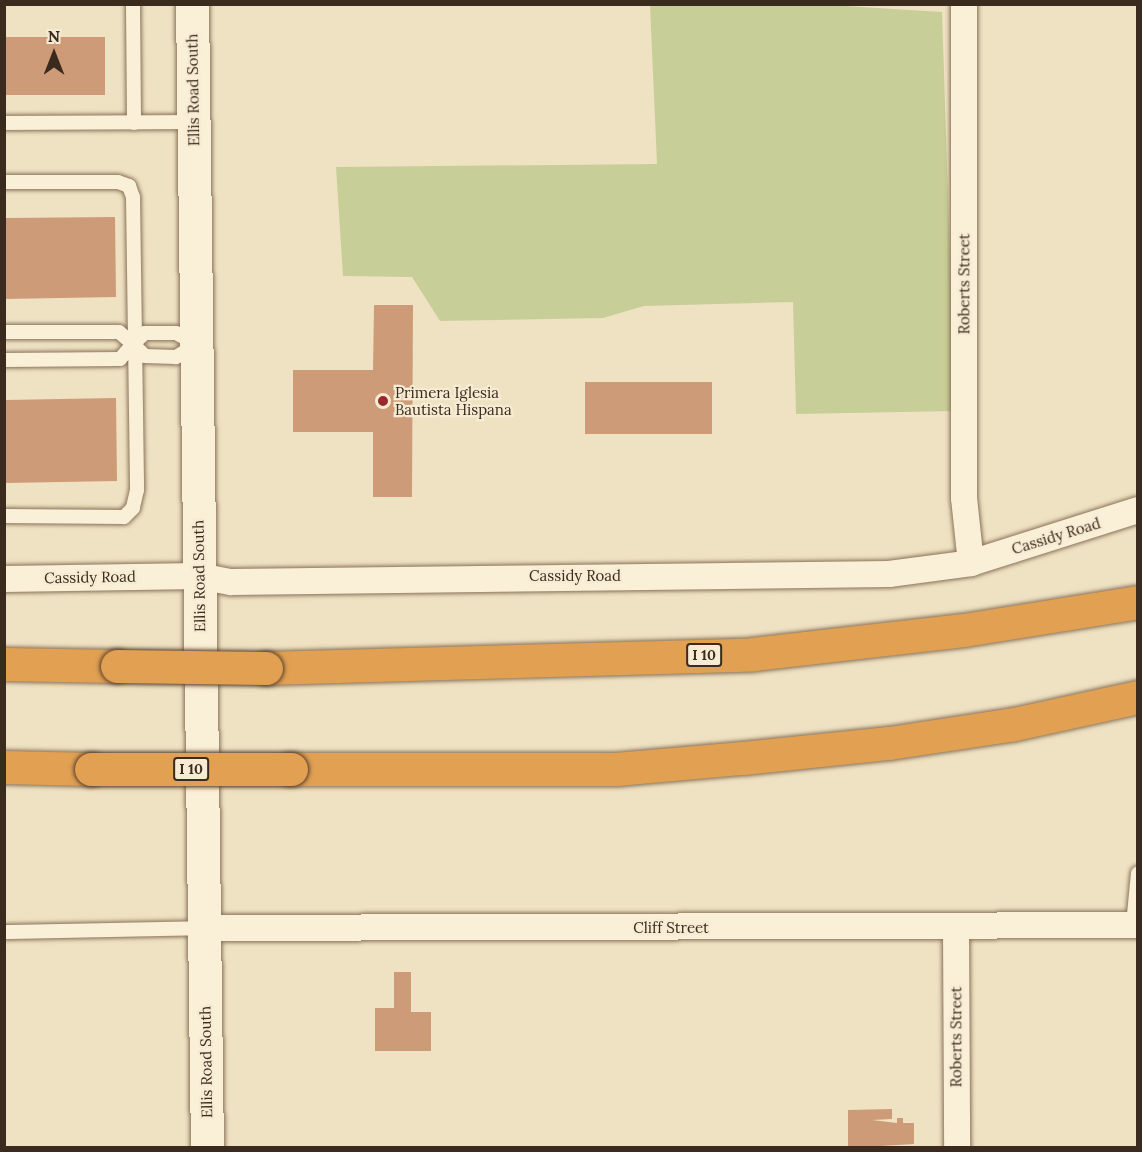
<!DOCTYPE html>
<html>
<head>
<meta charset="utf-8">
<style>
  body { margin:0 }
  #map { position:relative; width:1142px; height:1152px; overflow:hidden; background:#efe2c3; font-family:Lora,serif }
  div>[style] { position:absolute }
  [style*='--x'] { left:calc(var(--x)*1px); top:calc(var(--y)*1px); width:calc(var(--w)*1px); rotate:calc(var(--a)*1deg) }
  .green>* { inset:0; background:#c8ce97 }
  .building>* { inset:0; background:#ce9b78 }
  .roads { filter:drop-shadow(0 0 2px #8a7359) drop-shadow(0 0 2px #8a7359) }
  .lane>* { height:14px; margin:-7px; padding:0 7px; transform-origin:7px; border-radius:7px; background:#faefd7 }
  .street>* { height:26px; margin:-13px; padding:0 13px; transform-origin:13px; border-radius:13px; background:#faefd7 }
  .secondary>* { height:33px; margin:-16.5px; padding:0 16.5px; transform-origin:16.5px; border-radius:16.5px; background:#faefd7 }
  .highway>* { height:33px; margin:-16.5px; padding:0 16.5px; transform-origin:16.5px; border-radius:16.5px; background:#e1a052 }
  .bridges { filter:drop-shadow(0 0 2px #58412e) drop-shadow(0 0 2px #58412e) }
  .highway-bridge>* { height:33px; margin:-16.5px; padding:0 16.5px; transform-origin:16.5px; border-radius:16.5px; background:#e1a052 }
  .dots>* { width:16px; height:16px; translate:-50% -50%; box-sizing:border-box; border:3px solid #f6ecd3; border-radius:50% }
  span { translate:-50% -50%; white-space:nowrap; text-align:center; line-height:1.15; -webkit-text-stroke:4.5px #f6ecd3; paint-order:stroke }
  .shield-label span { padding:2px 4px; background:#f6ecd3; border:2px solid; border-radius:4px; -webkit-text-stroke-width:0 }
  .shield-label { font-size:14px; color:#3a2b1e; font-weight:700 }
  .street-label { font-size:15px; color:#3a2b1e }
  .poi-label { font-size:15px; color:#3a2b1e }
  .left { translate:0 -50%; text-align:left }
  .frame { position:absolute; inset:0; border:6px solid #3a2b1e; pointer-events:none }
  .north { position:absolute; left:24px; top:24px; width:60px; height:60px; -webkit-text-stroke:4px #f6ecd3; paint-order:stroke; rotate:0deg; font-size:16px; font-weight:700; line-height:24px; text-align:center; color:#3a2b1e }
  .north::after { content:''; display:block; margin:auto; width:21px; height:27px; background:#3a2b1e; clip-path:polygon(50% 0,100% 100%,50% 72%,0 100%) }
</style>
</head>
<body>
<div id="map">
  <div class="green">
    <i style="clip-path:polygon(813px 4px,942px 12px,955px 411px,796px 414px,793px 302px,644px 306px,603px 318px,440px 321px,412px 277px,343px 276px,336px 167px,657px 164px,650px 5px)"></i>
  </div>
  <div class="building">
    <i style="clip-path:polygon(4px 37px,105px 37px,105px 95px,4px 95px)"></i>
    <i style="clip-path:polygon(115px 217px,116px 297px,4px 299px,4px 218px)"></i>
    <i style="clip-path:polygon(374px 305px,413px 305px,412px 497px,373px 497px,373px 432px,293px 432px,293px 370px,373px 370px)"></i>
    <i style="clip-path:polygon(585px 382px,712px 382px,712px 434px,585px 434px)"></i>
    <i style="clip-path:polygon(116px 398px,117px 481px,5px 483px,5px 400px)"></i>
    <i style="clip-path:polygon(394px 972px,411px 972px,411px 1012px,431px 1012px,431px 1051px,375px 1051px,375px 1008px,394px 1008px)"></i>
    <i style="clip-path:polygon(892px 1109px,892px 1119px,872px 1120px,897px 1123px,897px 1118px,903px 1118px,903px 1123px,914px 1123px,914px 1144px,848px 1148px,848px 1110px)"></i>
  </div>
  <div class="roads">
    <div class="lane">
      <i style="--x:133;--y:4;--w:119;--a:89.5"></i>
      <i style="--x:4;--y:123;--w:189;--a:-0.3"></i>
      <i style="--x:4;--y:182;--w:114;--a:0"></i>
      <i style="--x:118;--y:182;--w:12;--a:20"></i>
      <i style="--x:129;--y:186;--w:12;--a:70"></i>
      <i style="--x:133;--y:197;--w:293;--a:89.2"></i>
      <i style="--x:137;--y:490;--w:18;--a:103"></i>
      <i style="--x:133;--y:508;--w:13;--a:135"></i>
      <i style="--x:124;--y:517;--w:120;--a:-179.5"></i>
      <i style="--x:4;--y:332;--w:115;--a:0"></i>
      <i style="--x:119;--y:332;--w:18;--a:41"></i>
      <i style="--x:145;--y:333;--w:31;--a:0"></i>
      <i style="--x:176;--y:333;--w:24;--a:28"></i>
      <i style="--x:197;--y:344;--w:25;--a:148"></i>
      <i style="--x:176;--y:357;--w:31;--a:-178"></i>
      <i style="--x:145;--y:356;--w:17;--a:-135"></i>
      <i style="--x:133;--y:344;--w:16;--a:-43"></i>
      <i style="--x:4;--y:360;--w:116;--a:-0.5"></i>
      <i style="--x:120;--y:359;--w:20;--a:-49"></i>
      <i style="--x:1133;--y:925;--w:52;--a:-84.5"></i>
      <i style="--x:4;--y:932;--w:201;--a:-1.1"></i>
    </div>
    <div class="street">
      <i style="--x:964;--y:4;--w:494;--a:90"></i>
      <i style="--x:964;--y:498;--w:65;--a:83.9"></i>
      <i style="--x:4;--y:579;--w:195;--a:-0.9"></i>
      <i style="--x:199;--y:576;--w:33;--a:11"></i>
      <i style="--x:231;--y:582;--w:658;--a:-0.7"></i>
      <i style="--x:889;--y:574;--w:83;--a:-7.6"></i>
      <i style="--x:971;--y:563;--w:175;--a:-17.6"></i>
      <i style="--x:956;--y:927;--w:221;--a:89.7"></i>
      <i style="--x:205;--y:928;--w:933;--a:-0.18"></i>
    </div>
    <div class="secondary">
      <i style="--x:192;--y:4;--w:1144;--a:89.25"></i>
    </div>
    <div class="highway">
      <i style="--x:4;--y:664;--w:113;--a:1"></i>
      <i style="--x:266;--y:668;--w:487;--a:-1.6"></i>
      <i style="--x:753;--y:654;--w:212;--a:-6.5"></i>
      <i style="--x:964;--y:630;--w:176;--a:-9.1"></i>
      <i style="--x:4;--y:767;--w:87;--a:1.3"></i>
      <i style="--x:291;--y:769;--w:325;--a:0"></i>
      <i style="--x:616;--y:769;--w:127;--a:-5"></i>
      <i style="--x:743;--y:758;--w:147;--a:-5.9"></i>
      <i style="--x:889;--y:743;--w:126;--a:-8.6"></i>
      <i style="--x:1014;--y:724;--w:127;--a:-12.3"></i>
    </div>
  </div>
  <div class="bridges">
    <div class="highway-bridge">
      <i style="--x:117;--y:666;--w:149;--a:0.8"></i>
      <i style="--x:91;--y:769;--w:200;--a:0"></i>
    </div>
  </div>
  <div class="dots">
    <i style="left:383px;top:401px;background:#9b282a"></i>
  </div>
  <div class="shield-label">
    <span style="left:704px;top:655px">I 10</span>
    <span style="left:191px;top:769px">I 10</span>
  </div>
  <div class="street-label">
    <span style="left:193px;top:90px;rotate:-91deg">Ellis Road South</span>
    <span style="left:964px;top:284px;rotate:-90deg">Roberts Street</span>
    <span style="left:1056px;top:536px;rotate:-17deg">Cassidy Road</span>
    <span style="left:199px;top:576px;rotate:-91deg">Ellis Road South</span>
    <span style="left:575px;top:576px">Cassidy Road</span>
    <span style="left:90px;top:577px;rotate:-1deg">Cassidy Road</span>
    <span style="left:671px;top:928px">Cliff Street</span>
    <span style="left:956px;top:1037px;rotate:-90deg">Roberts Street</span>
    <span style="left:206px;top:1062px;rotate:-91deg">Ellis Road South</span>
  </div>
  <div class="poi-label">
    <span class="left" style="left:395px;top:401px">Primera Iglesia<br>Bautista Hispana</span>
  </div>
  <div class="frame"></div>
  <div class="north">N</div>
</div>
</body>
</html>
